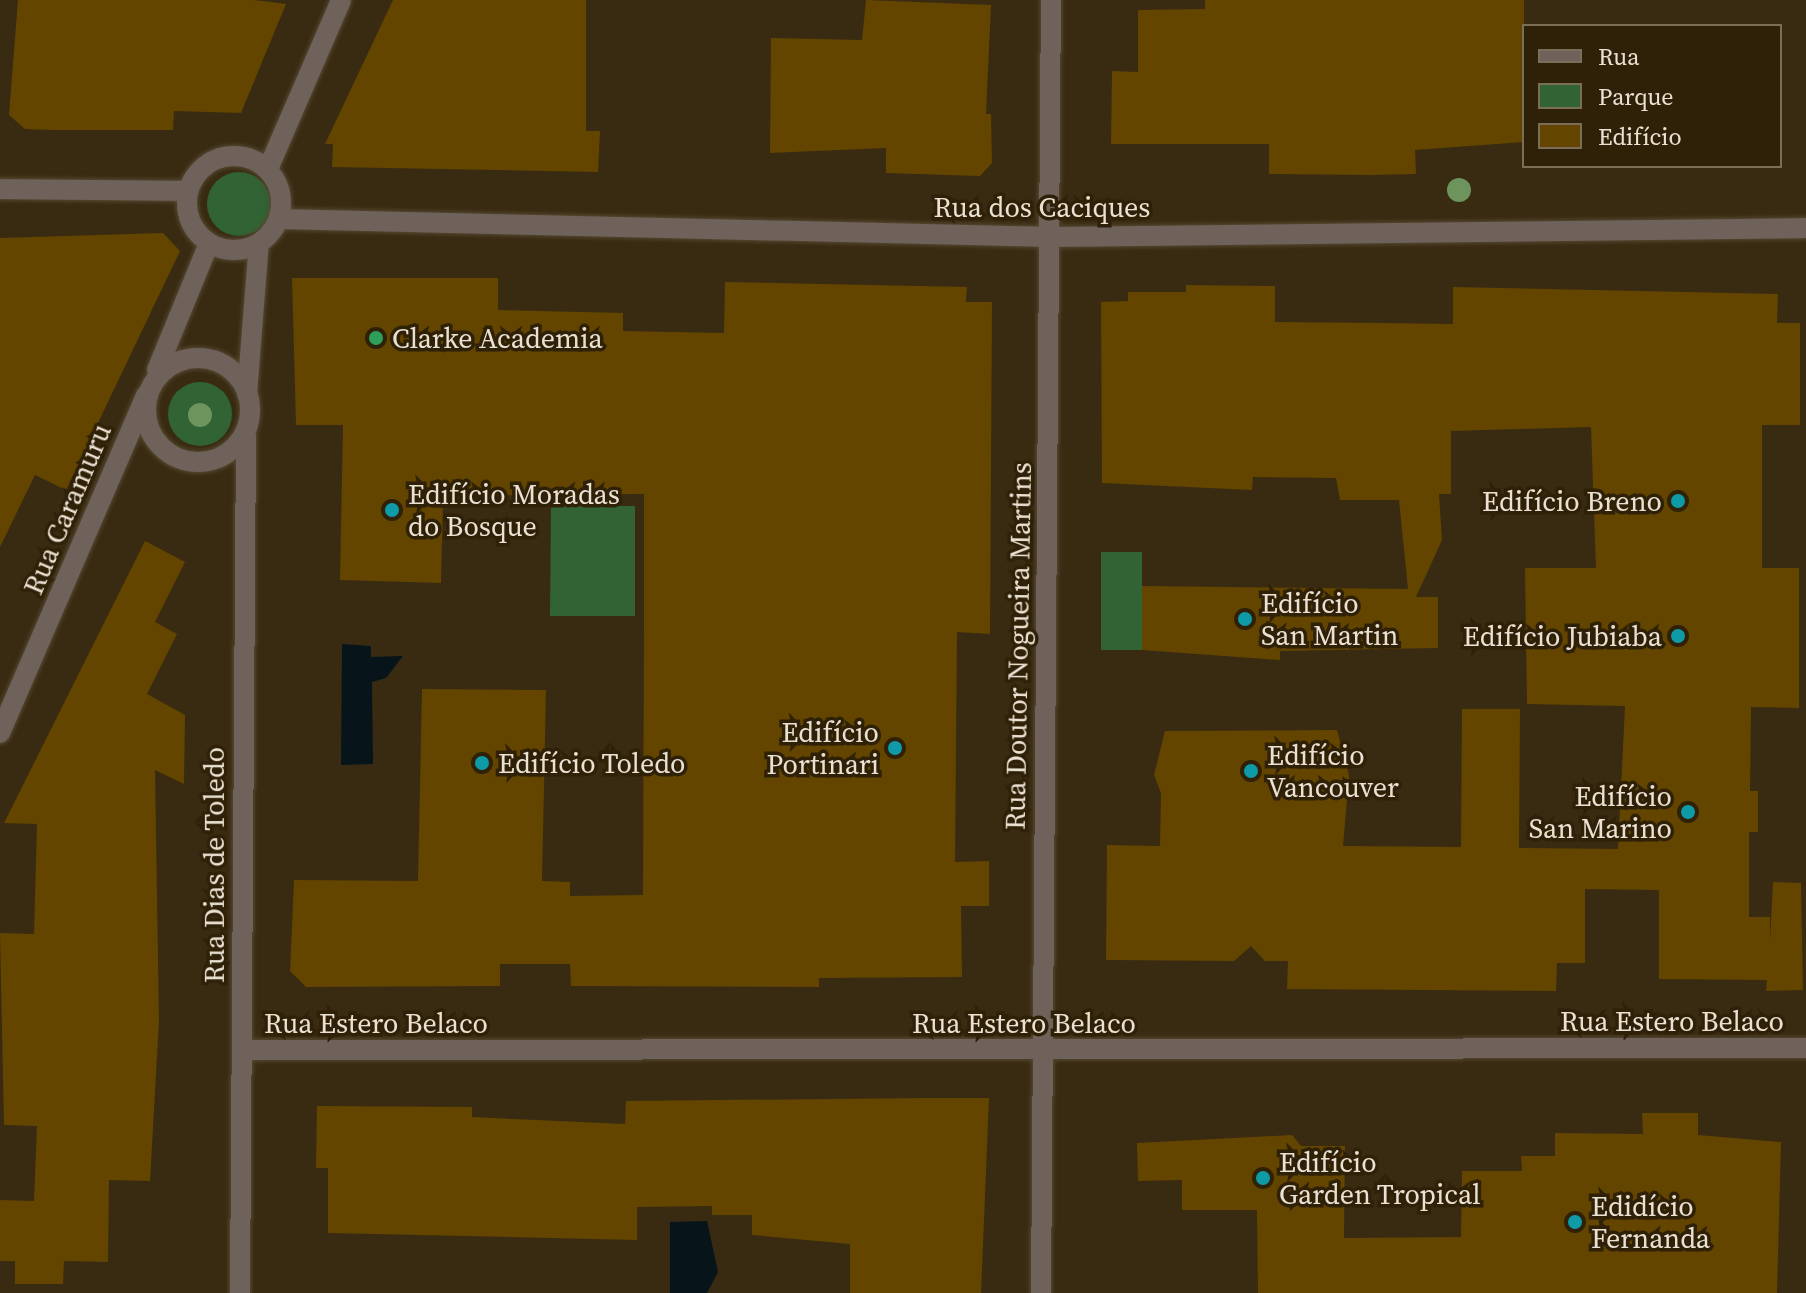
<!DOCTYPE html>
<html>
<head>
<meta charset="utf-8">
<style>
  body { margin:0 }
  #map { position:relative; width:1806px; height:1293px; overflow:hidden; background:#392b12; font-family:"Source Serif 4",serif }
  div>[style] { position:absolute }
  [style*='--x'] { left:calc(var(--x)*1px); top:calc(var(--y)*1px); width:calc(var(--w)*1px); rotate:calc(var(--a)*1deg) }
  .green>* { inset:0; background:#316334 }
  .round { border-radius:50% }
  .water>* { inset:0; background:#071419 }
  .building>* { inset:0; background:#634500 }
  .roads { filter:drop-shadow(0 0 2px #554831) drop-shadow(0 0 2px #554831) }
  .minor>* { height:20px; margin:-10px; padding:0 10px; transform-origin:10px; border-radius:10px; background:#6e625a }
  .minor>.ring { margin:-10px; padding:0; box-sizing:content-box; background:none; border:20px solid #6e625a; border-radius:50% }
  .trees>* { width:24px; height:24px; margin:-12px; border-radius:50%; background:#6c945c }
  .dots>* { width:22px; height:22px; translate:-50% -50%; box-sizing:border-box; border:4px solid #2f2108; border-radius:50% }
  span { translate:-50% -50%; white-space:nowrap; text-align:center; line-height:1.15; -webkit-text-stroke:7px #2f2108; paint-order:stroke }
  .street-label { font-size:28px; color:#eae1d2 }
  .poi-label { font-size:28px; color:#eae1d2 }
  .left { translate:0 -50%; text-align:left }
  .right { translate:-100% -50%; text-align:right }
  .legend { position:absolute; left:1522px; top:24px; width:260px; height:144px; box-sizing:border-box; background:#2f2108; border:2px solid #7a6e59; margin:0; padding:10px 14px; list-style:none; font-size:24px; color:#eae1d2 }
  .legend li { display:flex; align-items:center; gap:16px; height:40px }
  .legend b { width:40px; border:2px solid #7a6e59 }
</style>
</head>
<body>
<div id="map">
  <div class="green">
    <i class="round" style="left:207px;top:172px;width:64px;height:64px"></i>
    <i class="round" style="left:168px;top:382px;width:64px;height:64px"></i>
    <i style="clip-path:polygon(551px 506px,635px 506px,635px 616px,550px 616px)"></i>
    <i style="clip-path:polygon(1101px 552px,1142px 552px,1142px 650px,1101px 650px)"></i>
  </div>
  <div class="water">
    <i style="clip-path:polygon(342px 644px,371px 646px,371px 657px,403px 656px,386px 678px,372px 682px,373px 764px,341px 765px)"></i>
    <i style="clip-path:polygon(707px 1221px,718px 1272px,707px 1293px,670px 1293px,670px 1222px)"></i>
  </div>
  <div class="building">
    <i style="clip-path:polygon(18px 0,254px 0,286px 4px,241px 113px,174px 111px,173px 130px,52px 130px,25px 129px,9px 115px)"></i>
    <i style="clip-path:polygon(393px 0,586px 0,586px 131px,600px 131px,598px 172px,332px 167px,333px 144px,325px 144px)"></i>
    <i style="clip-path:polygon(866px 0,991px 5px,986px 114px,991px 114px,992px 163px,980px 176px,886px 173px,886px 148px,770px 153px,771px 38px,862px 40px)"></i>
    <i style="clip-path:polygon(1205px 0,1524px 0,1524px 142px,1415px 150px,1416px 174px,1371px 175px,1269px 174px,1269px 144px,1111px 144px,1112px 71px,1138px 72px,1138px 10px,1205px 9px)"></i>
    <i style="clip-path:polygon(163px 233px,180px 251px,66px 490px,35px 475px,0 547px,0 238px)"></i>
    <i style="clip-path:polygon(292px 278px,498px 278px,498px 310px,623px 313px,623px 331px,724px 333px,725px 282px,967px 287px,966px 302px,992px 302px,990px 634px,957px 632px,955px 862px,989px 861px,989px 906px,961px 906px,962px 977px,819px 978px,819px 987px,571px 986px,570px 964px,500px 964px,500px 986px,306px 987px,290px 971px,294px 880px,418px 881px,422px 689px,546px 690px,542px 881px,570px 882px,570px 896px,643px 895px,644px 624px,644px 494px,443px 496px,441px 583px,340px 580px,343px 425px,296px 425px)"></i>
    <i style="clip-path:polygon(1186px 285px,1275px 286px,1275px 322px,1382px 323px,1453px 324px,1453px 287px,1778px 294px,1777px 323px,1800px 323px,1800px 425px,1762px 425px,1762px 568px,1799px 568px,1799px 708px,1751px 707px,1750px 791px,1758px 791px,1758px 832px,1749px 832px,1749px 917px,1770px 917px,1770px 941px,1773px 882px,1801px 883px,1803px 990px,1766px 991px,1767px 980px,1659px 979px,1659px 890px,1585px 889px,1585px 963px,1557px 963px,1556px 991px,1287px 989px,1288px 961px,1265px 961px,1251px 946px,1234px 961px,1106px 960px,1107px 845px,1160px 846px,1161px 793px,1154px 775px,1165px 731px,1337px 730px,1349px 775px,1343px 846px,1461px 847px,1462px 709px,1520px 709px,1519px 848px,1618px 849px,1625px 706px,1527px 704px,1525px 568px,1596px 568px,1591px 427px,1451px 431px,1451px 494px,1439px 494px,1442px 540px,1416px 597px,1438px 597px,1438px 648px,1280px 651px,1280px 660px,1142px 650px,1142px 586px,1408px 589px,1399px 500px,1340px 500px,1336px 478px,1253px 477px,1252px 490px,1102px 483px,1101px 302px,1128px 301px,1128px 292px,1186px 292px)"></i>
    <i style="clip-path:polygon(145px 541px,185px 562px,155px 622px,177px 634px,147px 694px,185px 715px,184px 784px,155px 770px,159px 1021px,150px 1181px,109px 1180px,108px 1262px,64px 1261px,63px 1284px,15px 1284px,15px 1261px,0 1261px,0 1200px,34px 1201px,37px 1126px,4px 1125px,0 933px,34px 934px,37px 824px,4px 823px)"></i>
    <i style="clip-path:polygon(926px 1098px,989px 1098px,981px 1293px,850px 1293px,850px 1244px,752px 1235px,752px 1215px,712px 1215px,712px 1206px,637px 1207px,637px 1240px,328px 1233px,328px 1168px,316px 1168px,317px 1106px,472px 1107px,472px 1117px,625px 1124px,626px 1101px)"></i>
    <i style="clip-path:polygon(1642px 1113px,1698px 1113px,1698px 1135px,1781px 1142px,1777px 1293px,1258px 1293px,1257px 1210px,1182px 1210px,1182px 1180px,1138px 1181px,1137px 1143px,1292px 1135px,1301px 1146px,1345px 1146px,1344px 1238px,1461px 1237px,1462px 1171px,1522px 1171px,1521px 1156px,1555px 1156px,1555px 1133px,1643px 1134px)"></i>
  </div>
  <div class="roads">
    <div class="minor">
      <i class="ring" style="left:187px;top:156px;width:74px;height:74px"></i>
      <i style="--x:268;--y:169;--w:184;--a:-66.6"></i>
      <i style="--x:0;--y:189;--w:188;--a:0.6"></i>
      <i style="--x:279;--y:219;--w:774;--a:1.33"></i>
      <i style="--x:1053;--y:237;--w:753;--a:-0.68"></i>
      <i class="ring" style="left:146px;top:358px;width:84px;height:84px"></i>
      <i style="--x:157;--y:370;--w:137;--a:-67.7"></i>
      <i style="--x:247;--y:394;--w:151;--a:-85.5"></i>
      <i style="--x:0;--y:733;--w:368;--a:-66.6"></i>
      <i style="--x:243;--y:1050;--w:1563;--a:-0.07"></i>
      <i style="--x:240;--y:1293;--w:857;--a:-89.6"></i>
      <i style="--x:1041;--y:1293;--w:1293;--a:-89.56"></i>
    </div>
  </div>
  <div class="trees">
    <i style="left:1459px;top:190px"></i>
    <i style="left:200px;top:415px"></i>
  </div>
  <div class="dots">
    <i style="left:376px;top:338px;background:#2e9e5b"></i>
    <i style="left:1678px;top:501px;background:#0f9aa8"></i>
    <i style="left:392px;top:510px;background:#0f9aa8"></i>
    <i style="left:1245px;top:619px;background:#0f9aa8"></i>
    <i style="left:1678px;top:636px;background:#0f9aa8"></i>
    <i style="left:895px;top:748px;background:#0f9aa8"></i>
    <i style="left:482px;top:763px;background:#0f9aa8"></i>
    <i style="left:1251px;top:771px;background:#0f9aa8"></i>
    <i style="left:1688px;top:812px;background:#0f9aa8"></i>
    <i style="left:1263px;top:1178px;background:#0f9aa8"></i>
    <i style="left:1575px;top:1222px;background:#0f9aa8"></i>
  </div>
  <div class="street-label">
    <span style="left:1042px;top:207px">Rua dos Caciques</span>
    <span style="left:67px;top:509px;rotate:-67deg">Rua Caramuru</span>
    <span style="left:1018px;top:646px;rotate:-89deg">Rua Doutor Nogueira Martins</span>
    <span style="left:214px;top:865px;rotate:-90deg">Rua Dias de Toledo</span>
    <span style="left:1672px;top:1021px">Rua Estero Belaco</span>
    <span style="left:376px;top:1023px">Rua Estero Belaco</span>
    <span style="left:1024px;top:1023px">Rua Estero Belaco</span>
  </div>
  <div class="poi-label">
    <span class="left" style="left:392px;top:338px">Clarke Academia</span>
    <span class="left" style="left:408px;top:510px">Edifício Moradas<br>do Bosque</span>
    <span class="right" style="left:1662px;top:501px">Edifício Breno</span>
    <span class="left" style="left:1261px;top:619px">Edifício<br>San Martin</span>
    <span class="right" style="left:1662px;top:636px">Edifício Jubiaba</span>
    <span class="right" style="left:879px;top:748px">Edifício<br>Portinari</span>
    <span class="left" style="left:1267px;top:771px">Edifício<br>Vancouver</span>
    <span class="left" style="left:498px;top:763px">Edifício Toledo</span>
    <span class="right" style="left:1672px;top:812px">Edifício<br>San Marino</span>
    <span class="left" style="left:1279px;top:1178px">Edifício<br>Garden Tropical</span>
    <span class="left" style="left:1591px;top:1222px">Edidício<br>Fernanda</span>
  </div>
  <ul class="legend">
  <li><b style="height:10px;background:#6e625a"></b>Rua</li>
  <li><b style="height:22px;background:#316334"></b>Parque</li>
  <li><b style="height:22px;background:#634500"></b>Edifício</li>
  </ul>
</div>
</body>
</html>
